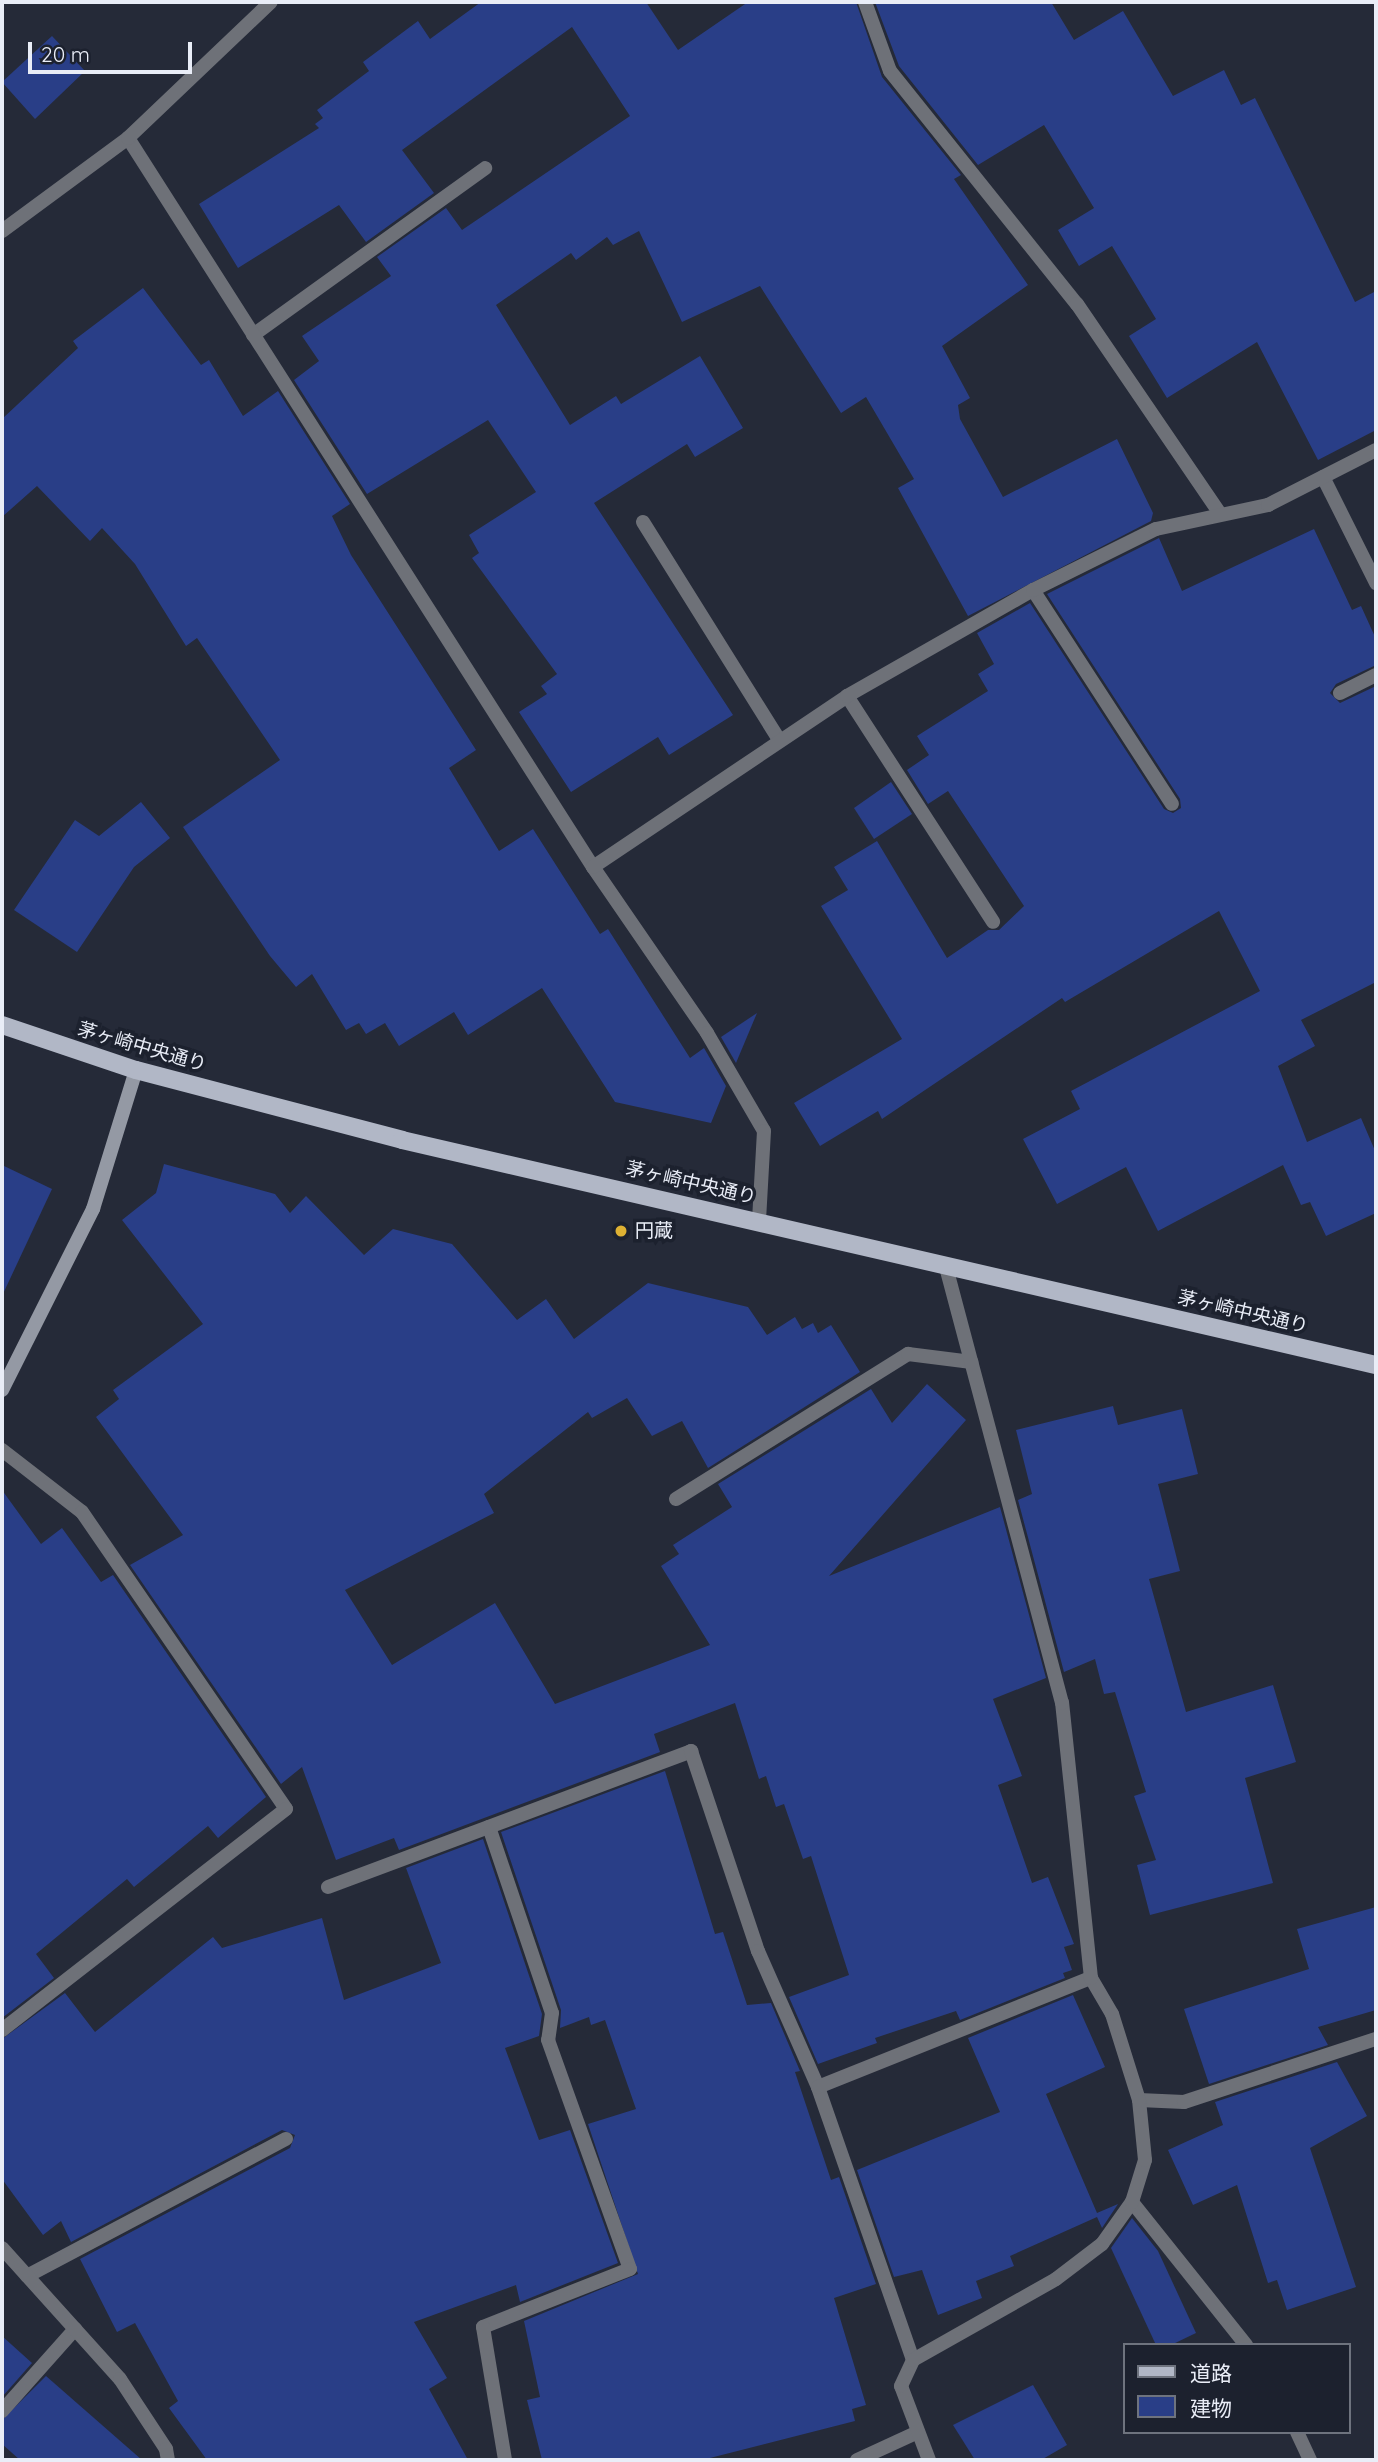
<!DOCTYPE html>
<html>
<head>
<meta charset="utf-8">
<style>
  body { margin:0 }
  #map { position:relative; width:1378px; height:2462px; overflow:hidden; background:#252a38; font-family:Quicksand,"Noto Sans JP",sans-serif }
  div>[style] { position:absolute }
  [style*='--x'] { left:calc(var(--x)*1px); top:calc(var(--y)*1px); width:calc(var(--w)*1px); rotate:calc(var(--a)*1deg) }
  .building>* { inset:0; background:#293e87 }
  .lane>* { height:14px; margin:-7px; padding:0 7px; transform-origin:7px; border-radius:7px; background:#6e7178 }
  .street>* { height:14px; margin:-7px; padding:0 7px; transform-origin:7px; border-radius:7px; background:#6e7178 }
  .secondary>* { height:14px; margin:-7px; padding:0 7px; transform-origin:7px; border-radius:7px; background:#9499a4 }
  .primary>* { height:18px; margin:-9px; padding:0 9px; transform-origin:9px; border-radius:9px; background:#b1b7c6 }
  .dots>* { width:19px; height:19px; translate:-50% -50%; box-sizing:border-box; border:4px solid #1c212e; border-radius:50% }
  span { translate:-50% -50%; white-space:nowrap; text-align:center; line-height:1.15; -webkit-text-stroke:7px #1c212e; paint-order:stroke }
  .street-label { font-size:19px; color:#e9edf7 }
  .poi-label { font-size:19px; color:#e9edf7 }
  .left { translate:0 -50%; text-align:left }
  .frame { position:absolute; inset:0; border:4px solid #e9edf7; pointer-events:none }
  .legend { position:absolute; left:1123px; top:2343px; width:228px; height:91px; box-sizing:border-box; background:#1c212e; border:2px solid #6e737e; margin:0; padding:9px 12px; list-style:none; font-size:21px; color:#e9edf7 }
  .legend li { display:flex; align-items:center; gap:14px; height:35px }
  .legend b { width:35px; border:2px solid #6e737e }
  .scale { position:absolute; left:28px; top:42px; width:164px; height:32px; box-sizing:border-box; border:4px solid #e9edf7; border-top:0; padding-left:9px; font-size:21px; line-height:24px; white-space:nowrap; color:#e9edf7; -webkit-text-stroke:5px #1c212e; paint-order:stroke }
</style>
</head>
<body>
<div id="map">
  <div class="building">
    <i style="clip-path:polygon(481px 2px,646px 2px,678px 50px,748px 2px,856px 2px,882px 77px,961px 175px,954px 179px,1028px 285px,942px 346px,970px 398px,958px 405px,960px 419px,1003px 497px,1117px 439px,1153px 513px,1151px 521px,968px 616px,898px 488px,914px 479px,866px 397px,841px 413px,760px 286px,682px 322px,639px 231px,613px 245px,607px 237px,576px 260px,571px 253px,496px 305px,570px 425px,616px 396px,621px 404px,700px 356px,743px 428px,695px 457px,687px 444px,594px 503px,733px 715px,669px 755px,658px 737px,571px 792px,519px 712px,547px 694px,541px 686px,557px 674px,472px 558px,479px 553px,469px 535px,536px 492px,488px 420px,367px 494px,294px 380px,319px 361px,302px 336px,391px 276px,377px 257px,446px 208px,462px 230px,630px 116px,572px 27px,402px 150px,434px 193px,366px 242px,339px 205px,238px 268px,199px 204px,319px 128px,315px 124px,323px 118px,317px 110px,369px 71px,363px 62px,418px 21px,430px 39px)"></i>
    <i style="clip-path:polygon(875px 2px,1051px 2px,1074px 40px,1123px 11px,1173px 96px,1224px 70px,1241px 105px,1255px 98px,1355px 302px,1376px 291px,1376px 430px,1318px 460px,1257px 342px,1167px 398px,1129px 336px,1156px 319px,1112px 246px,1079px 266px,1058px 230px,1094px 208px,1044px 125px,978px 165px,899px 66px)"></i>
    <i style="clip-path:polygon(52px 36px,85px 71px,35px 119px,2px 82px)"></i>
    <i style="clip-path:polygon(143px 288px,201px 365px,209px 360px,243px 416px,278px 391px,350px 504px,332px 516px,351px 555px,476px 750px,449px 768px,499px 851px,533px 829px,600px 934px,608px 929px,690px 1058px,704px 1048px,726px 1086px,711px 1123px,615px 1102px,542px 988px,468px 1035px,454px 1012px,399px 1046px,385px 1023px,366px 1034px,359px 1023px,346px 1030px,312px 974px,296px 987px,270px 956px,183px 827px,280px 760px,197px 638px,186px 646px,135px 564px,102px 528px,90px 541px,37px 486px,2px 517px,2px 419px,78px 348px,73px 341px)"></i>
    <i style="clip-path:polygon(1314px 529px,1352px 610px,1361px 606px,1376px 639px,1376px 665px,1336px 684px,1330px 693px,1340px 703px,1376px 686px,1376px 982px,1301px 1020px,1315px 1046px,1278px 1066px,1307px 1142px,1361px 1118px,1376px 1153px,1376px 1213px,1326px 1236px,1310px 1202px,1301px 1205px,1283px 1165px,1158px 1231px,1126px 1167px,1057px 1204px,1023px 1139px,1080px 1109px,1071px 1091px,1260px 991px,1219px 911px,1065px 1002px,1062px 998px,882px 1119px,878px 1111px,820px 1146px,794px 1103px,902px 1039px,821px 906px,848px 890px,834px 867px,877px 841px,947px 958px,988px 930px,999px 930px,1024px 906px,948px 791px,928px 804px,907px 770px,929px 755px,917px 736px,988px 691px,978px 674px,994px 664px,977px 633px,1030px 603px,1164px 809px,1173px 813px,1181px 808px,1180px 799px,1047px 594px,1159px 538px,1182px 591px)"></i>
    <i style="clip-path:polygon(891px 782px,912px 814px,874px 839px,854px 808px)"></i>
    <i style="clip-path:polygon(141px 802px,170px 838px,134px 867px,77px 952px,14px 910px,75px 820px,99px 836px)"></i>
    <i style="clip-path:polygon(757px 1013px,736px 1063px,721px 1037px)"></i>
    <i style="clip-path:polygon(164px 1164px,275px 1194px,290px 1213px,306px 1196px,364px 1255px,393px 1229px,452px 1244px,517px 1320px,546px 1299px,574px 1339px,648px 1283px,748px 1307px,767px 1335px,795px 1317px,802px 1329px,813px 1323px,818px 1333px,831px 1325px,860px 1372px,708px 1468px,682px 1421px,652px 1436px,627px 1398px,592px 1418px,588px 1412px,484px 1494px,494px 1513px,345px 1590px,392px 1665px,495px 1603px,555px 1704px,710px 1645px,661px 1566px,679px 1554px,673px 1545px,732px 1507px,718px 1484px,871px 1389px,892px 1423px,927px 1384px,966px 1420px,829px 1576px,1000px 1507px,1046px 1678px,993px 1699px,1022px 1776px,998px 1785px,1032px 1883px,1048px 1877px,1074px 1944px,1064px 1947px,1072px 1970px,1063px 1973px,1065px 1978px,960px 2020px,956px 2011px,875px 2038px,877px 2043px,818px 2064px,789px 1997px,849px 1975px,811px 1856px,803px 1859px,784px 1804px,776px 1807px,766px 1776px,759px 1779px,735px 1703px,654px 1734px,660px 1752px,399px 1850px,394px 1838px,336px 1860px,302px 1767px,281px 1784px,130px 1565px,183px 1535px,96px 1417px,119px 1399px,113px 1390px,203px 1324px,122px 1220px,156px 1193px)"></i>
    <i style="clip-path:polygon(2px 1165px,52px 1189px,2px 1296px)"></i>
    <i style="clip-path:polygon(1113px 1406px,1118px 1425px,1182px 1409px,1198px 1474px,1158px 1484px,1180px 1571px,1149px 1579px,1186px 1712px,1273px 1685px,1296px 1762px,1245px 1778px,1273px 1883px,1150px 1915px,1137px 1865px,1156px 1860px,1134px 1796px,1146px 1792px,1115px 1692px,1104px 1694px,1095px 1659px,1064px 1672px,1018px 1500px,1032px 1494px,1016px 1430px)"></i>
    <i style="clip-path:polygon(2px 1490px,41px 1544px,62px 1528px,101px 1582px,113px 1575px,266px 1797px,218px 1838px,208px 1826px,134px 1887px,127px 1879px,36px 1954px,54px 1978px,2px 2018px)"></i>
    <i style="clip-path:polygon(665px 1771px,715px 1934px,723px 1932px,747px 2005px,771px 2003px,800px 2071px,795px 2072px,831px 2180px,839px 2177px,876px 2284px,834px 2298px,866px 2405px,852px 2409px,855px 2421px,702px 2460px,542px 2460px,527px 2400px,540px 2397px,524px 2321px,638px 2274px,588px 2124px,636px 2109px,605px 2020px,591px 2025px,589px 2017px,560px 2028px,561px 2010px,501px 1832px)"></i>
    <i style="clip-path:polygon(483px 1839px,542px 2014px,539px 2036px,505px 2048px,539px 2140px,570px 2130px,618px 2263px,520px 2302px,516px 2285px,414px 2322px,447px 2378px,429px 2389px,468px 2460px,207px 2460px,169px 2408px,178px 2401px,135px 2323px,117px 2332px,80px 2259px,290px 2148px,295px 2135px,282px 2130px,71px 2242px,61px 2221px,43px 2235px,2px 2179px,2px 2039px,65px 1993px,95px 2032px,213px 1937px,222px 1948px,322px 1918px,344px 2000px,441px 1963px,406px 1868px)"></i>
    <i style="clip-path:polygon(1376px 1907px,1376px 2010px,1318px 2027px,1328px 2045px,1209px 2084px,1184px 2009px,1309px 1969px,1297px 1929px)"></i>
    <i style="clip-path:polygon(1073px 1995px,1105px 2067px,1046px 2094px,1097px 2213px,1118px 2204px,1102px 2228px,1097px 2217px,1010px 2256px,1014px 2266px,976px 2281px,982px 2298px,938px 2315px,922px 2270px,894px 2277px,857px 2170px,1000px 2112px,968px 2038px)"></i>
    <i style="clip-path:polygon(1337px 2062px,1367px 2116px,1310px 2148px,1356px 2287px,1287px 2310px,1277px 2280px,1268px 2283px,1237px 2185px,1193px 2205px,1168px 2150px,1223px 2125px,1215px 2102px)"></i>
    <i style="clip-path:polygon(1132px 2218px,1158px 2251px,1196px 2333px,1171px 2345px,1156px 2345px,1111px 2248px)"></i>
    <i style="clip-path:polygon(2px 2336px,32px 2363px,2px 2397px)"></i>
    <i style="clip-path:polygon(46px 2376px,142px 2460px,20px 2460px,2px 2444px,2px 2420px)"></i>
    <i style="clip-path:polygon(1033px 2385px,1067px 2445px,1041px 2460px,975px 2460px,953px 2425px)"></i>
  </div>
  <div class="lane">
    <i style="--x:865;--y:2;--w:73;--a:70.1"></i>
    <i style="--x:890;--y:71;--w:299;--a:51.3"></i>
    <i style="--x:1077;--y:304;--w:252;--a:55.7"></i>
    <i style="--x:253;--y:335;--w:286;--a:-35.7"></i>
    <i style="--x:1323;--y:477;--w:119;--a:63.4"></i>
    <i style="--x:643;--y:522;--w:258;--a:58"></i>
    <i style="--x:1033;--y:590;--w:255;--a:57"></i>
    <i style="--x:1340;--y:693;--w:40;--a:-26.6"></i>
    <i style="--x:847;--y:696;--w:269;--a:57.1"></i>
    <i style="--x:676;--y:1499;--w:274;--a:-32"></i>
    <i style="--x:908;--y:1354;--w:64;--a:7.2"></i>
    <i style="--x:489;--y:1827;--w:196;--a:71.3"></i>
    <i style="--x:552;--y:2013;--w:27;--a:98"></i>
    <i style="--x:548;--y:2040;--w:243;--a:70.3"></i>
    <i style="--x:630;--y:2269;--w:158;--a:158.5"></i>
    <i style="--x:483;--y:2327;--w:135;--a:80.6"></i>
    <i style="--x:328;--y:1887;--w:388;--a:-20.5"></i>
    <i style="--x:691;--y:1751;--w:211;--a:71.5"></i>
    <i style="--x:758;--y:1951;--w:149;--a:66.2"></i>
    <i style="--x:1139;--y:2100;--w:45;--a:2.5"></i>
    <i style="--x:1184;--y:2102;--w:202;--a:-18.2"></i>
    <i style="--x:1132;--y:2202;--w:183;--a:51.4"></i>
    <i style="--x:27;--y:2276;--w:293;--a:-27.9"></i>
    <i style="--x:913;--y:2360;--w:289;--a:-109.2"></i>
    <i style="--x:818;--y:2087;--w:294;--a:-21.8"></i>
    <i style="--x:2;--y:2411;--w:110;--a:-48.3"></i>
    <i style="--x:1297;--y:2432;--w:31;--a:65"></i>
  </div>
  <div class="street">
    <i style="--x:128;--y:138;--w:865;--a:57.47"></i>
    <i style="--x:593;--y:867;--w:201;--a:55.5"></i>
    <i style="--x:707;--y:1033;--w:113;--a:59.8"></i>
    <i style="--x:764;--y:1131;--w:89;--a:93.2"></i>
    <i style="--x:2;--y:231;--w:157;--a:-36.4"></i>
    <i style="--x:128;--y:138;--w:197;--a:-43.6"></i>
    <i style="--x:593;--y:867;--w:306;--a:-33.9"></i>
    <i style="--x:847;--y:696;--w:214;--a:-29.7"></i>
    <i style="--x:1033;--y:590;--w:137;--a:-26.4"></i>
    <i style="--x:1156;--y:529;--w:115;--a:-12.1"></i>
    <i style="--x:1268;--y:505;--w:121;--a:-27"></i>
    <i style="--x:2;--y:1450;--w:101;--a:37.8"></i>
    <i style="--x:82;--y:1512;--w:360;--a:55.5"></i>
    <i style="--x:286;--y:1809;--w:360;--a:142.1"></i>
    <i style="--x:2;--y:2248;--w:176;--a:48"></i>
    <i style="--x:120;--y:2379;--w:84;--a:56.7"></i>
    <i style="--x:166;--y:2449;--w:11;--a:80"></i>
    <i style="--x:857;--y:2460;--w:65;--a:-24.6"></i>
    <i style="--x:929;--y:2460;--w:79;--a:-110.7"></i>
    <i style="--x:901;--y:2386;--w:29;--a:-65"></i>
    <i style="--x:913;--y:2360;--w:164;--a:-29.5"></i>
    <i style="--x:1056;--y:2279;--w:58;--a:-37.3"></i>
    <i style="--x:1102;--y:2244;--w:52;--a:-54.5"></i>
    <i style="--x:1132;--y:2202;--w:44;--a:-72.8"></i>
    <i style="--x:1145;--y:2160;--w:60;--a:-95.7"></i>
    <i style="--x:1139;--y:2100;--w:90;--a:-107.4"></i>
    <i style="--x:1112;--y:2014;--w:42;--a:-120.3"></i>
    <i style="--x:1091;--y:1978;--w:277;--a:-96"></i>
    <i style="--x:1062;--y:1703;--w:454;--a:-104.9"></i>
  </div>
  <div class="secondary">
    <i style="--x:2;--y:1390;--w:203;--a:-63.3"></i>
    <i style="--x:93;--y:1209;--w:145;--a:-72.8"></i>
  </div>
  <div class="primary">
    <i style="--x:2;--y:1025;--w:141;--a:18.6"></i>
    <i style="--x:136;--y:1070;--w:275;--a:14.7"></i>
    <i style="--x:402;--y:1140;--w:1000;--a:13.01"></i>
  </div>
  <div class="dots">
    <i style="left:621px;top:1231px;background:#deb133"></i>
  </div>
  <div class="street-label">
    <span style="left:142px;top:1047px;rotate:16deg">茅ヶ崎中央通り</span>
    <span style="left:691px;top:1183px;rotate:13deg">茅ヶ崎中央通り</span>
    <span style="left:1243px;top:1312px;rotate:13deg">茅ヶ崎中央通り</span>
  </div>
  <div class="poi-label">
    <span class="left" style="left:635px;top:1231px">円蔵</span>
  </div>
  <div class="frame"></div>
  <ul class="legend">
  <li><b style="height:9px;background:#b1b7c6"></b>道路</li>
  <li><b style="height:19px;background:#293e87"></b>建物</li>
  </ul>
  <div class="scale">20 m</div>
</div>
</body>
</html>
